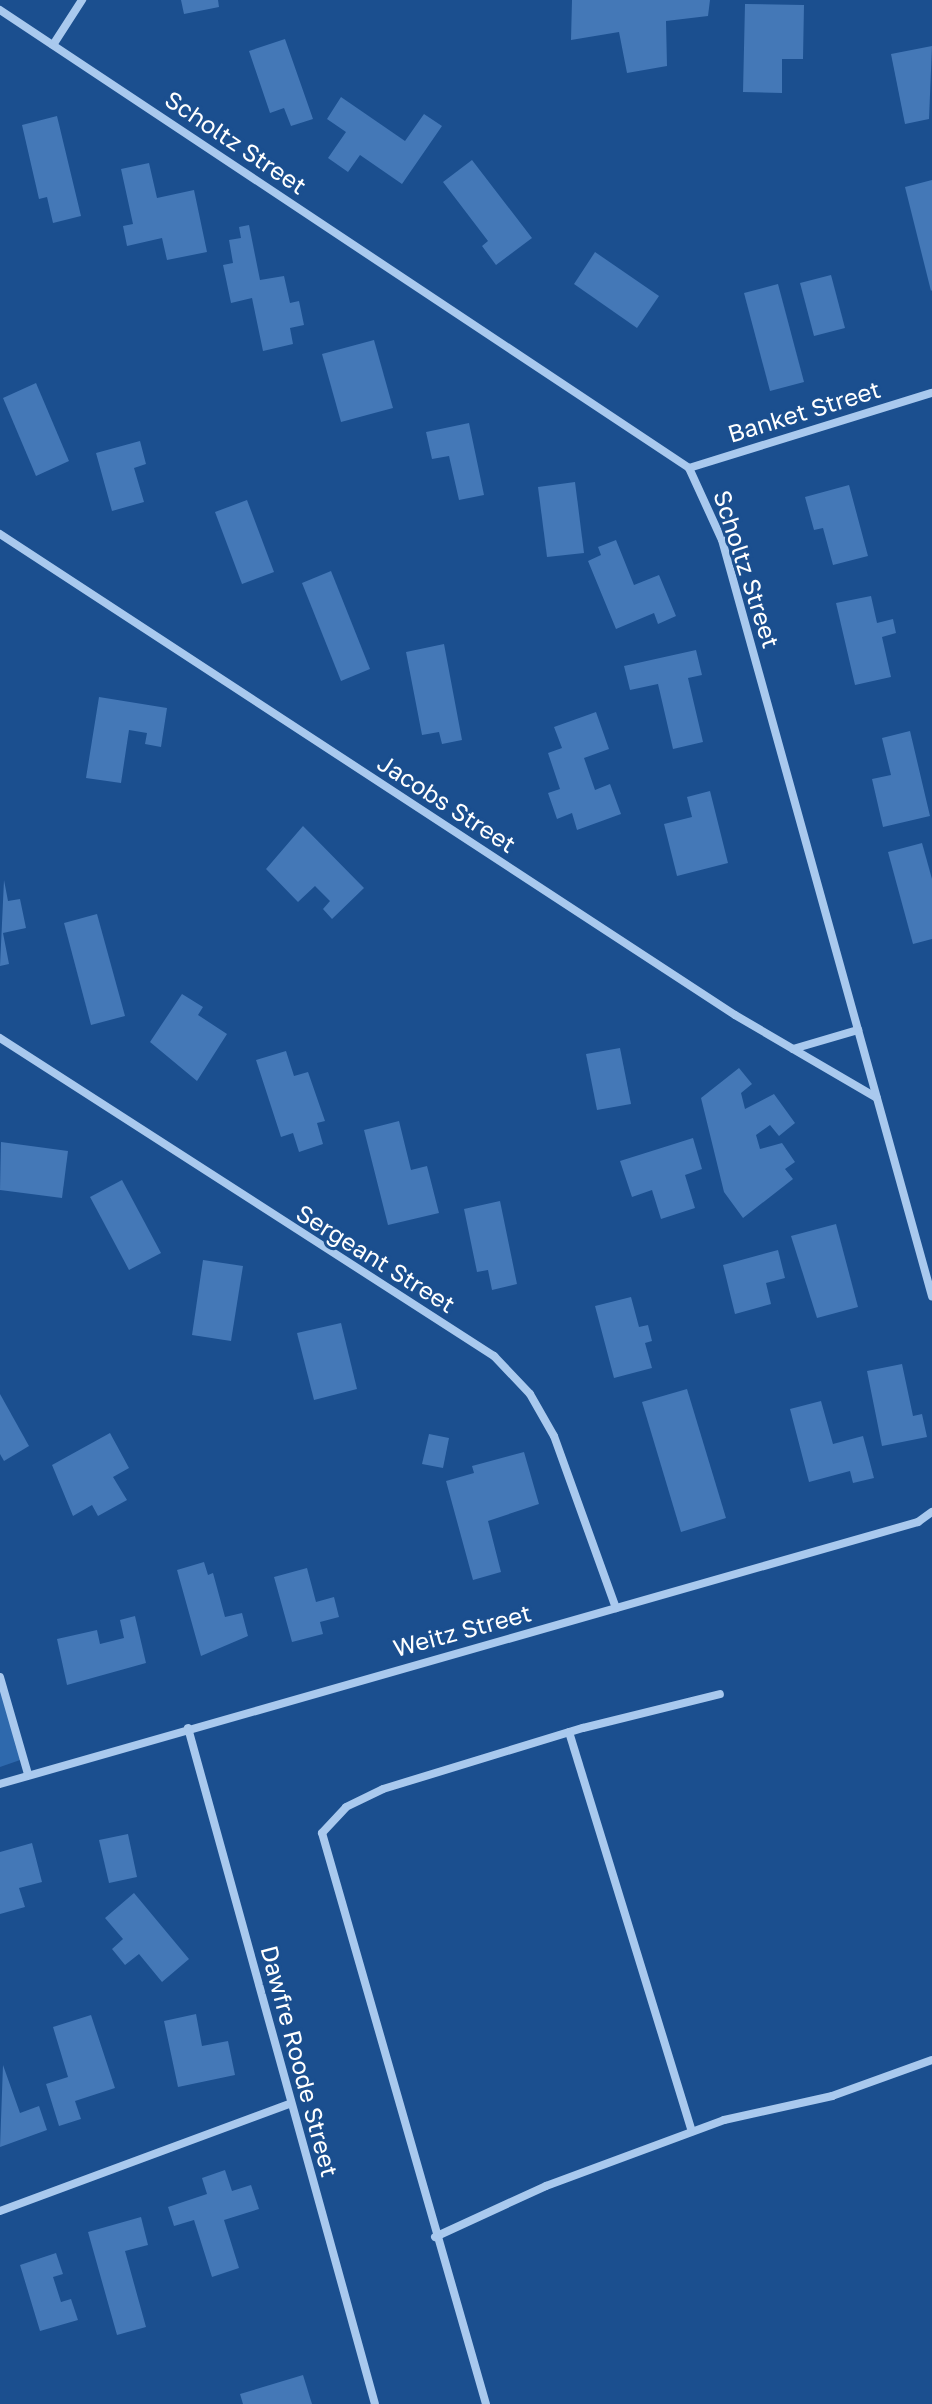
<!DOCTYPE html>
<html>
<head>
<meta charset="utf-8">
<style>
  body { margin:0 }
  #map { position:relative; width:932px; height:2404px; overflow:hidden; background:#1b4f8f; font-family:"Golos Text",sans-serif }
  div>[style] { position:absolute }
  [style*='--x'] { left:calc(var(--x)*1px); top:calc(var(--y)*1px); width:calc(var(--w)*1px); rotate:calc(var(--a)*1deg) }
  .green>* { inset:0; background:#2e69ad }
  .building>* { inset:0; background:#4478b7 }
  .street>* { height:8px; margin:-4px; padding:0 4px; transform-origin:4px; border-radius:4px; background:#a9c9ee }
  span { translate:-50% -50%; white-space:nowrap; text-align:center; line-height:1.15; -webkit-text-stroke:6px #1b4f8f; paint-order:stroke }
  .street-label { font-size:24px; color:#fff }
</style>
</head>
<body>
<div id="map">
  <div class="green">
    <i style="clip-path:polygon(0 1688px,23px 1759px,0 1767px)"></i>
  </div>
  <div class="building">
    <i style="clip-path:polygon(181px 0,218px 0,219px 7px,184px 14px)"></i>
    <i style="clip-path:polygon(572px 0,710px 0,708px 16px,666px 21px,667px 66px,627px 73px,619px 32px,571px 40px)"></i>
    <i style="clip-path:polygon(745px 4px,804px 5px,803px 59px,782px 59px,782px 93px,743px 92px)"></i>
    <i style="clip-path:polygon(285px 39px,313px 119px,291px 126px,284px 108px,270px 113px,249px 51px)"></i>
    <i style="clip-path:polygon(932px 46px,929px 119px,905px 124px,891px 54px)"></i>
    <i style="clip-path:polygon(341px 97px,405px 141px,424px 114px,442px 126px,402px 184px,360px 155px,348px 172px,328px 158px,346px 132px,327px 119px)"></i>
    <i style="clip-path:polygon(57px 116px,81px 216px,53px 223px,47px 197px,39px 199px,22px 125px)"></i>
    <i style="clip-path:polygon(472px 160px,532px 238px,496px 265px,482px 246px,488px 241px,443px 182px)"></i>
    <i style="clip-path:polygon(149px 163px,157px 198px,194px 190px,207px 252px,167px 260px,162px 238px,127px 246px,123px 226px,133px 224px,121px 169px)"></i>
    <i style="clip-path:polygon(932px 180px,932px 290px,931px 291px,905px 187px)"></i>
    <i style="clip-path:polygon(249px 225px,260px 280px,284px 276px,290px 303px,299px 301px,304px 325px,290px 328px,293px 344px,263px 351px,252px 298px,231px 303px,223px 265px,233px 263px,229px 240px,241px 238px,239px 227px)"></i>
    <i style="clip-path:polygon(595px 252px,659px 296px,637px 328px,574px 284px)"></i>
    <i style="clip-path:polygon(831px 275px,845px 328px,814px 336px,800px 283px)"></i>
    <i style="clip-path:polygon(778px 284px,804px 382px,770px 391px,744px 293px)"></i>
    <i style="clip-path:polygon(374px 340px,393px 408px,341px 422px,322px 354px)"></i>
    <i style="clip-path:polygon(36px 383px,69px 461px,36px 476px,3px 398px)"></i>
    <i style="clip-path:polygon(469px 423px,484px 495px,459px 500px,449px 456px,432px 459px,426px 432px)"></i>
    <i style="clip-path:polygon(140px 441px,146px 464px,134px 468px,144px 502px,112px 511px,96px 453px)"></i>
    <i style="clip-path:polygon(575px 482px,584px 553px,547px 557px,538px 487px)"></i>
    <i style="clip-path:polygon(849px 485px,868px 556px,833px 565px,823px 528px,814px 530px,805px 497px)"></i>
    <i style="clip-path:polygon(247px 500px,274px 572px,242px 584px,215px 512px)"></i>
    <i style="clip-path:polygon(616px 540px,634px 585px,659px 575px,676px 616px,658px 624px,654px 613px,616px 629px,588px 561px,601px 555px,598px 547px)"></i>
    <i style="clip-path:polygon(331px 571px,370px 669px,341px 681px,302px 583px)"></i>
    <i style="clip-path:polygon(871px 596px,877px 623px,893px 619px,896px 633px,882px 637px,891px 677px,855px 685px,836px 603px)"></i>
    <i style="clip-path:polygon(444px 644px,462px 740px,442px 744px,439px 732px,422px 735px,406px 652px)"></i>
    <i style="clip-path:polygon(696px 650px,702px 675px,688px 678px,703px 742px,673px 749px,658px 684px,630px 690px,624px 666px)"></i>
    <i style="clip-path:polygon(99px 697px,167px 708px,161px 747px,145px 744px,147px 733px,129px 730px,121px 783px,86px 778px)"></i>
    <i style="clip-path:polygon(596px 712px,609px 749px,584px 758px,595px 790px,610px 784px,621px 814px,577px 830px,572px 813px,557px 819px,548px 793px,560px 789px,548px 753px,562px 748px,554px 727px)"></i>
    <i style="clip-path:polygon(910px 731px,930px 816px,883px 827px,872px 779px,891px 775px,882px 738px)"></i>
    <i style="clip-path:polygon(710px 791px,728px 863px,677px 876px,664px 824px,692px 817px,687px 797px)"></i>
    <i style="clip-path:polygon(303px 826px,364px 888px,332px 919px,323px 909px,330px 901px,315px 886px,298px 902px,266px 869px)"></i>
    <i style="clip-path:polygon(922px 843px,932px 879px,932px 939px,913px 944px,888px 852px)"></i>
    <i style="clip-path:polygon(4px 880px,8px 901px,20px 899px,26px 928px,3px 933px,9px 964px,0 966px)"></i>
    <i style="clip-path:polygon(97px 914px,125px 1016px,91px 1025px,64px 923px)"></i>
    <i style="clip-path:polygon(182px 994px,203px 1007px,198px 1015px,227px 1034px,197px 1081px,150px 1042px)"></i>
    <i style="clip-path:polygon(620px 1048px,631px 1104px,597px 1110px,586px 1054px)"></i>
    <i style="clip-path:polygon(286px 1051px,294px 1076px,308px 1072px,325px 1121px,317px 1123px,323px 1144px,299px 1152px,293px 1133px,281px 1137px,256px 1060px)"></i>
    <i style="clip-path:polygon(739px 1068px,752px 1084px,741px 1093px,745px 1109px,774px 1094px,795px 1123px,779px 1136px,770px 1125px,756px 1135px,760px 1149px,782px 1143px,795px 1162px,785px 1169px,793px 1179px,743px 1218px,724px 1192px,701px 1098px)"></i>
    <i style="clip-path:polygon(399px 1121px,411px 1170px,427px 1166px,439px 1213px,388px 1225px,364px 1130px)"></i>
    <i style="clip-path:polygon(693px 1138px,702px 1169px,685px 1175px,695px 1208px,661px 1219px,652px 1190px,632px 1197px,620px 1161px)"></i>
    <i style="clip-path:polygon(1px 1142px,68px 1151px,62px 1198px,0 1190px)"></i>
    <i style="clip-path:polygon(122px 1180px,161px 1253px,129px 1270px,90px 1197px)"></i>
    <i style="clip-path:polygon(500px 1201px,517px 1284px,492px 1290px,488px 1270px,477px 1272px,464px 1209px)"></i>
    <i style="clip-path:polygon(836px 1224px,858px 1307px,817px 1318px,791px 1236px)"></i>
    <i style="clip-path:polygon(778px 1250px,785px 1278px,766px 1283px,771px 1304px,735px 1314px,723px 1265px)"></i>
    <i style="clip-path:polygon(203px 1260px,243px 1266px,231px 1341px,192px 1335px)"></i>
    <i style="clip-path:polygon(631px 1297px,639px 1327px,648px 1325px,652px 1341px,645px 1343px,652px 1368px,614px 1378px,595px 1306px)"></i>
    <i style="clip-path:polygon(341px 1323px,357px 1389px,314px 1400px,297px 1333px)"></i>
    <i style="clip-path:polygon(902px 1364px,913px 1416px,922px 1414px,927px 1437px,882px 1446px,867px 1371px)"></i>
    <i style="clip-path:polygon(687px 1389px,726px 1518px,681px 1532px,642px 1402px)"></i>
    <i style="clip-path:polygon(0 1394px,29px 1446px,4px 1461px,0 1454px)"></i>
    <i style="clip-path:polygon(821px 1401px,833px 1444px,863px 1436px,874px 1478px,853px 1483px,850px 1471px,809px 1482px,790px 1409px)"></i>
    <i style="clip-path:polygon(110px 1433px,129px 1468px,113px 1477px,127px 1500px,98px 1516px,92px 1505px,73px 1516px,52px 1465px)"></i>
    <i style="clip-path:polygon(429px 1434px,449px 1438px,443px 1468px,422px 1464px)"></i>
    <i style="clip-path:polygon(524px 1452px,539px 1504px,488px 1521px,501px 1572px,473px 1580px,446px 1481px,474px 1473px,472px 1466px)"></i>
    <i style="clip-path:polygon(204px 1562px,208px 1575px,213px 1573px,225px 1617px,242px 1613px,248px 1636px,201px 1656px,177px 1570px)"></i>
    <i style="clip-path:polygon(307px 1568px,316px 1602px,334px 1597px,339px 1617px,320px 1622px,323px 1634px,292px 1642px,274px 1577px)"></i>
    <i style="clip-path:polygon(135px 1616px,146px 1663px,67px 1685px,57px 1639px,97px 1630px,100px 1644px,124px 1638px,120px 1620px)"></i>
    <i style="clip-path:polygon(128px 1834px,137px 1877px,109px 1883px,99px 1840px)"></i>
    <i style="clip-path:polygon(32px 1843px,42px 1882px,19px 1888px,25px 1907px,0 1914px,0 1852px)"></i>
    <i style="clip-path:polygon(134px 1893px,189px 1959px,162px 1982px,139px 1954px,125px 1965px,112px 1949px,123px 1939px,105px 1918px)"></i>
    <i style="clip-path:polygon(196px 2014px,202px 2046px,228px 2041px,235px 2075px,178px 2087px,164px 2021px)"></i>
    <i style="clip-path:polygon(91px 2015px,115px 2088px,75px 2101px,81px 2119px,59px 2126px,46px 2084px,68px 2077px,53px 2027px)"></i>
    <i style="clip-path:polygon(3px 2065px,20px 2113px,39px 2106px,47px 2130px,0 2147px)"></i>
    <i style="clip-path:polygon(225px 2170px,232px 2191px,251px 2185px,259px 2209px,224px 2220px,239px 2268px,212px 2277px,194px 2220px,174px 2226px,168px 2207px,207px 2194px,202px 2178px)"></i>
    <i style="clip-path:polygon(141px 2217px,148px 2245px,125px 2251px,146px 2327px,117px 2335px,88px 2232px)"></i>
    <i style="clip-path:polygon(56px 2253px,63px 2274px,53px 2277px,61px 2302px,71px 2299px,78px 2320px,40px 2331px,20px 2265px)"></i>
    <i style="clip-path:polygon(303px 2375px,312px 2404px,243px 2404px,240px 2394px)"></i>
  </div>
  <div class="street">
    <i style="--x:0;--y:10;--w:827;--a:33.61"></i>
    <i style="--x:689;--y:468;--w:79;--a:65.4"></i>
    <i style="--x:722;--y:540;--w:785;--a:74.48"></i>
    <i style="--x:53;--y:45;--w:54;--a:-57.2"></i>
    <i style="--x:689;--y:468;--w:254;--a:-17.2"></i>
    <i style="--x:0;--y:534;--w:878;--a:33.2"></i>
    <i style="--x:735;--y:1015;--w:164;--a:30.3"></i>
    <i style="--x:0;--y:1038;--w:588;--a:32.77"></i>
    <i style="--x:494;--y:1356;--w:52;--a:46.5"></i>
    <i style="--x:530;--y:1394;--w:48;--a:60.3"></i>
    <i style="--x:554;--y:1436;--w:183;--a:70.2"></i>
    <i style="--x:793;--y:1049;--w:68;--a:-16.3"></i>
    <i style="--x:0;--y:1677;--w:101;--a:73.9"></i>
    <i style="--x:188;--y:1728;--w:701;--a:74.54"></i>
    <i style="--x:569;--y:1732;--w:418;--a:72.9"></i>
    <i style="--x:0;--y:1784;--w:955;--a:-15.93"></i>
    <i style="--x:918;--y:1522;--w:17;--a:-36"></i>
    <i style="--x:0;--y:2211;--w:309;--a:-20.3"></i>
    <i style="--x:435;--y:2237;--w:122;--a:-24.7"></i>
    <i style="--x:546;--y:2186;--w:190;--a:-20.3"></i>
    <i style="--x:724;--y:2120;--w:111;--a:-12.5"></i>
    <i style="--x:832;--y:2096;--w:106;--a:-19.8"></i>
    <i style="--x:486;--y:2404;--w:594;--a:-106.02"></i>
    <i style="--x:322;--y:1833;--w:35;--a:-47"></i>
    <i style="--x:346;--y:1807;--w:41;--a:-25.9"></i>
    <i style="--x:383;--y:1789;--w:209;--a:-17"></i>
    <i style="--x:583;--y:1728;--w:141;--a:-13.9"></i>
  </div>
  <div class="street-label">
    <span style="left:236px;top:142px;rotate:34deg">Scholtz Street</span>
    <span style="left:804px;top:411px;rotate:-17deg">Banket Street</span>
    <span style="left:747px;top:569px;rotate:72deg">Scholtz Street</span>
    <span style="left:447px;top:803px;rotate:33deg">Jacobs Street</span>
    <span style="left:376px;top:1258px;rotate:32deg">Sergeant Street</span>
    <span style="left:462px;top:1630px;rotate:-15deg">Weitz Street</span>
    <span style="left:300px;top:2061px;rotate:75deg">Dawfre Roode Street</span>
  </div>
</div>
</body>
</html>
